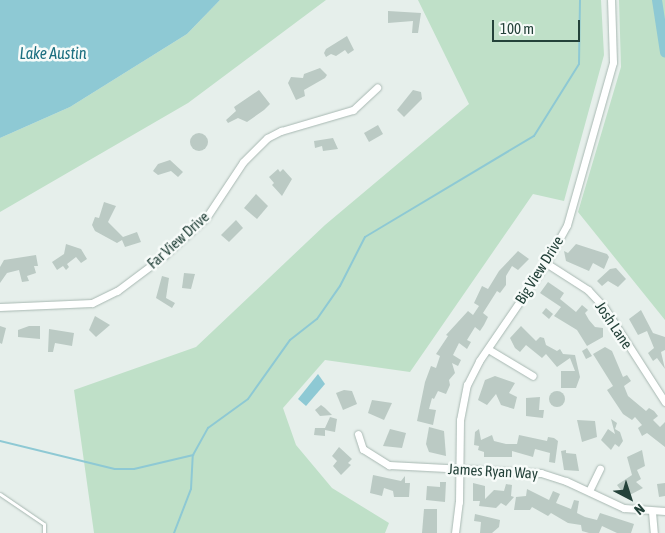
<!DOCTYPE html>
<html>
<head>
<meta charset="utf-8">
<style>
  body { margin:0 }
  #map { position:relative; width:665px; height:533px; overflow:hidden; background:#e6efeb; font-family:"Asap Condensed",sans-serif }
  div>[style] { position:absolute }
  [style*='--x'] { left:calc(var(--x)*1px); top:calc(var(--y)*1px); width:calc(var(--w)*1px); rotate:calc(var(--a)*1deg) }
  .green>* { inset:0; background:#bfe0c8 }
  .water>* { inset:0; background:#8ec9d4 }
  .stream>* { height:2px; margin:-1px; padding:0 1px; transform-origin:1px; border-radius:1px; background:#8ec9d4 }
  .river>* { height:10px; margin:-5px; padding:0 5px; transform-origin:5px; border-radius:5px; background:#8ec9d4 }
  .building>* { inset:0; background:#bbcac4 }
  .round { border-radius:50% }
  .roads { filter:drop-shadow(0 0 1px #a8b8b2) drop-shadow(0 0 1px #a8b8b2) }
  .service>* { height:3px; margin:-1.5px; padding:0 1.5px; transform-origin:1.5px; border-radius:1.5px; background:#fff }
  .minor>* { height:7px; margin:-3.5px; padding:0 3.5px; transform-origin:3.5px; border-radius:3.5px; background:#fff }
  span { translate:-50% -50%; white-space:nowrap; text-align:center; line-height:1.15; -webkit-text-stroke:5px #f7fbf9; paint-order:stroke }
  .street-label { font-size:15px; color:#24423a }
  .water-label { font-size:16px; color:#1c6f80; font-style:italic }
  .north { position:absolute; left:605px; top:473px; width:50px; height:50px; -webkit-text-stroke:4px #f7fbf9; paint-order:stroke; rotate:140deg; font-size:14px; font-weight:700; line-height:20px; text-align:center; color:#24423a }
  .north::after { content:''; display:block; margin:auto; width:18px; height:22px; background:#24423a; clip-path:polygon(50% 0,100% 100%,50% 72%,0 100%) }
  .scale { position:absolute; left:492px; top:20px; width:88px; height:22px; box-sizing:border-box; border:2px solid #24423a; border-top:0; padding-left:6px; font-size:15px; line-height:18px; white-space:nowrap; color:#24423a; -webkit-text-stroke:4px #f7fbf9; paint-order:stroke }
</style>
</head>
<body>
<div id="map">
  <div class="green">
    <i style="clip-path:polygon(220px 0,326px 0,188px 103px,0 212px,0 138px,70px 107px,187px 34px)"></i>
    <i style="clip-path:polygon(418px 0,601px 0,604px 55px,564px 201px,533px 194px,410px 372px,325px 360px,283px 408px,296px 445px,332px 488px,389px 523px,385px 533px,94px 533px,74px 390px,196px 347px,325px 225px,469px 104px)"></i>
    <i style="clip-path:polygon(619px 0,665px 0,665px 320px,578px 212px,621px 67px)"></i>
  </div>
  <div class="water">
    <i style="clip-path:polygon(0 0,220px 0,187px 34px,70px 107px,0 138px)"></i>
    <i style="clip-path:polygon(318px 374px,325px 384px,306px 406px,298px 399px)"></i>
  </div>
  <div class="stream">
    <i style="--x:0;--y:441;--w:118;--a:13.7"></i>
    <i style="--x:115;--y:469;--w:19;--a:0"></i>
    <i style="--x:134;--y:469;--w:61;--a:-13.3"></i>
    <i style="--x:193;--y:455;--w:31;--a:-61"></i>
    <i style="--x:208;--y:428;--w:49;--a:-35.9"></i>
    <i style="--x:248;--y:399;--w:72;--a:-54.6"></i>
    <i style="--x:290;--y:340;--w:34;--a:-38"></i>
    <i style="--x:317;--y:319;--w:40;--a:-55.1"></i>
    <i style="--x:340;--y:286;--w:55;--a:-63"></i>
    <i style="--x:365;--y:237;--w:197;--a:-30.9"></i>
    <i style="--x:534;--y:136;--w:85;--a:-58"></i>
    <i style="--x:579;--y:64;--w:64;--a:-89.1"></i>
    <i style="--x:174;--y:533;--w:47;--a:-68.9"></i>
    <i style="--x:191;--y:489;--w:33;--a:-87"></i>
  </div>
  <div class="river">
    <i style="--x:657;--y:0;--w:53;--a:81.3"></i>
  </div>
  <div class="building">
    <i style="clip-path:polygon(388px 11px,421px 13px,418px 33px,412px 33px,413px 21px,388px 23px)"></i>
    <i style="clip-path:polygon(347px 36px,354px 50px,348px 54px,345px 50px,336px 56px,331px 54px,326px 57px,324px 53px,326px 49px)"></i>
    <i style="clip-path:polygon(320px 68px,327px 75px,325px 78px,304px 90px,305px 96px,296px 100px,288px 83px,291px 77px,303px 78px,304px 74px)"></i>
    <i style="clip-path:polygon(259px 90px,270px 104px,264px 110px,247px 122px,238px 118px,228px 123px,226px 120px,236px 111px,234px 107px)"></i>
    <i style="clip-path:polygon(413px 90px,421px 92px,422px 99px,404px 117px,397px 110px)"></i>
    <i style="clip-path:polygon(378px 125px,383px 134px,369px 142px,364px 133px)"></i>
    <i class="round" style="left:190px;top:133px;width:18px;height:18px"></i>
    <i style="clip-path:polygon(333px 138px,338px 149px,323px 151px,322px 146px,315px 148px,314px 141px)"></i>
    <i style="clip-path:polygon(170px 160px,183px 172px,178px 177px,171px 171px,158px 175px,153px 171px,158px 164px)"></i>
    <i style="clip-path:polygon(278px 169px,280px 172px,283px 169px,292px 179px,282px 196px,272px 185px,274px 183px,269px 177px)"></i>
    <i style="clip-path:polygon(256px 194px,268px 206px,257px 219px,244px 208px)"></i>
    <i style="clip-path:polygon(104px 202px,116px 206px,108px 222px,123px 237px,137px 232px,141px 242px,125px 247px,122px 240px,117px 243px,95px 231px,92px 225px,95px 217px,99px 218px)"></i>
    <i style="clip-path:polygon(236px 220px,243px 228px,229px 242px,221px 235px)"></i>
    <i style="clip-path:polygon(66px 244px,81px 249px,87px 259px,81px 263px,76px 257px,67px 264px,69px 267px,66px 270px,63px 266px,57px 270px,52px 262px,64px 254px)"></i>
    <i style="clip-path:polygon(576px 244px,607px 254px,609px 257px,604px 269px,593px 263px,589px 271px,566px 261px,564px 251px,568px 253px)"></i>
    <i style="clip-path:polygon(518px 251px,529px 259px,518px 270px,512px 266px,506px 276px,506px 285px,500px 293px,497px 291px,483px 313px,488px 317px,484px 325px,480px 331px,475px 327px,467px 340px,471px 342px,467px 349px,459px 343px,453px 355px,461px 360px,458px 366px,452px 363px,455px 373px,449px 380px,450px 385px,446px 394px,438px 391px,434px 399px,432px 398px,429px 409px,436px 410px,433px 425px,417px 421px,425px 382px,431px 366px,436px 368px,440px 356px,436px 354px,448px 336px,446px 335px,468px 311px,473px 315px,479px 306px,474px 303px,482px 286px,488px 289px,499px 271px)"></i>
    <i style="clip-path:polygon(36px 255px,38px 266px,34px 266px,36px 273px,27px 276px,29px 281px,22px 282px,19px 270px,7px 273px,0 283px,0 267px,4px 260px)"></i>
    <i style="clip-path:polygon(616px 268px,626px 279px,618px 287px,608px 281px,602px 286px,597px 281px,610px 269px)"></i>
    <i style="clip-path:polygon(184px 273px,195px 274px,191px 289px,182px 288px)"></i>
    <i style="clip-path:polygon(162px 276px,169px 278px,166px 298px,175px 303px,172px 308px,156px 298px)"></i>
    <i style="clip-path:polygon(548px 282px,564px 293px,560px 299px,576px 312px,582px 305px,588px 310px,585px 313px,589px 320px,595px 327px,603px 328px,603px 337px,587px 346px,577px 330px,554px 316px,561px 307px,540px 293px)"></i>
    <i style="clip-path:polygon(546px 308px,553px 314px,549px 319px,542px 313px)"></i>
    <i style="clip-path:polygon(641px 310px,653px 333px,665px 337px,665px 350px,661px 352px,665px 369px,657px 358px,653px 361px,648px 353px,654px 348px,647px 331px,638px 335px,629px 319px)"></i>
    <i style="clip-path:polygon(95px 316px,110px 325px,96px 337px,89px 330px)"></i>
    <i style="clip-path:polygon(0 326px,6px 328px,2px 344px,0 343px)"></i>
    <i style="clip-path:polygon(29px 326px,40px 326px,40px 339px,18px 337px,18px 330px)"></i>
    <i style="clip-path:polygon(521px 326px,536px 341px,540px 337px,544px 338px,546px 345px,557px 351px,560px 349px,563px 354px,575px 355px,580px 377px,576px 388px,561px 388px,561px 371px,575px 371px,570px 358px,557px 367px,546px 354px,542px 358px,526px 345px,520px 352px,515px 348px,510px 338px)"></i>
    <i style="clip-path:polygon(49px 329px,74px 333px,72px 346px,55px 343px,53px 352px,48px 352px)"></i>
    <i style="clip-path:polygon(605px 347px,612px 351px,623px 377px,627px 375px,631px 381px,624px 386px,628px 396px,646px 411px,649px 408px,654px 411px,658px 416px,653px 420px,660px 427px,665px 422px,665px 447px,647px 433px,642px 436px,638px 428px,642px 425px,635px 417px,632px 420px,623px 414px,607px 390px,613px 386px,593px 354px)"></i>
    <i style="clip-path:polygon(587px 348px,592px 356px,586px 359px,582px 351px)"></i>
    <i style="clip-path:polygon(495px 376px,515px 383px,509px 393px,517px 397px,514px 409px,501px 405px,496px 394px,487px 405px,478px 400px,485px 380px)"></i>
    <i style="clip-path:polygon(344px 390px,352px 391px,357px 404px,343px 410px,336px 393px)"></i>
    <i class="round" style="left:549px;top:391px;width:16px;height:16px"></i>
    <i style="clip-path:polygon(540px 397px,539px 410px,544px 410px,543px 418px,526px 416px,526px 398px)"></i>
    <i style="clip-path:polygon(372px 400px,392px 403px,384px 420px,368px 413px)"></i>
    <i style="clip-path:polygon(321px 405px,325px 408px,332px 415px,320px 416px,315px 410px)"></i>
    <i style="clip-path:polygon(330px 417px,337px 419px,335px 432px,325px 430px,325px 436px,314px 435px,315px 428px,325px 428px)"></i>
    <i style="clip-path:polygon(611px 419px,617px 423px,615px 429px,620px 432px,623px 441px,619px 447px,615px 444px,611px 450px,601px 440px,608px 429px,615px 434px)"></i>
    <i style="clip-path:polygon(577px 420px,595px 421px,597px 437px,582px 442px)"></i>
    <i style="clip-path:polygon(429px 427px,444px 431px,446px 456px,429px 452px,426px 444px)"></i>
    <i style="clip-path:polygon(390px 429px,406px 433px,402px 448px,383px 446px)"></i>
    <i style="clip-path:polygon(479px 429px,481px 440px,492px 435px,494px 441px,506px 444px,517px 444px,519px 435px,547px 441px,548px 437px,554px 438px,558px 441px,555px 463px,549px 462px,550px 453px,535px 449px,533px 457px,512px 451px,512px 457px,484px 457px,484px 452px,478px 450px,479px 446px,474px 445px,475px 432px)"></i>
    <i style="clip-path:polygon(339px 447px,352px 459px,348px 463px,351px 465px,341px 475px,333px 466px,337px 461px,332px 456px)"></i>
    <i style="clip-path:polygon(566px 450px,566px 453px,576px 454px,579px 471px,564px 470px,561px 451px)"></i>
    <i style="clip-path:polygon(642px 450px,645px 466px,637px 470px,641px 479px,636px 482px,643px 488px,626px 497px,617px 485px,632px 475px,627px 457px)"></i>
    <i style="clip-path:polygon(373px 475px,401px 481px,405px 476px,405px 483px,410px 483px,409px 497px,394px 497px,393px 491px,384px 488px,382px 496px,370px 493px)"></i>
    <i style="clip-path:polygon(440px 482px,446px 482px,445px 502px,426px 500px,427px 486px,440px 487px)"></i>
    <i style="clip-path:polygon(473px 483px,485px 486px,485px 499px,494px 490px,504px 491px,506px 484px,512px 485px,511px 496px,514px 497px,506px 506px,501px 503px,496px 508px,479px 506px,480px 501px,473px 501px)"></i>
    <i style="clip-path:polygon(665px 483px,665px 496px,659px 497px,657px 484px)"></i>
    <i style="clip-path:polygon(527px 489px,549px 500px,553px 491px,560px 494px,556px 503px,571px 509px,574px 500px,579px 501px,577px 513px,585px 517px,597px 520px,600px 513px,634px 524px,631px 533px,617px 533px,602px 526px,599px 533px,589px 533px,582px 531px,581px 525px,568px 523px,551px 513px,548px 516px,532px 507px,530px 510px,514px 510px,516px 497px,526px 496px)"></i>
    <i style="clip-path:polygon(424px 509px,437px 509px,437px 533px,422px 533px)"></i>
    <i style="clip-path:polygon(475px 514px,500px 520px,499px 527px,492px 533px,480px 533px,481px 522px,474px 521px)"></i>
  </div>
  <div class="roads">
    <div class="service">
      <i style="--x:0;--y:494;--w:53;--a:34.3"></i>
      <i style="--x:44;--y:524;--w:9;--a:90"></i>
    </div>
    <div class="minor">
      <i style="--x:546;--y:263;--w:50;--a:32.7"></i>
      <i style="--x:588;--y:290;--w:23;--a:47"></i>
      <i style="--x:604;--y:307;--w:113;--a:57.3"></i>
      <i style="--x:0;--y:307;--w:92;--a:-2.5"></i>
      <i style="--x:92;--y:303;--w:28;--a:-26"></i>
      <i style="--x:117;--y:291;--w:60;--a:-36.9"></i>
      <i style="--x:165;--y:255;--w:55;--a:-42.1"></i>
      <i style="--x:206;--y:218;--w:67;--a:-56.5"></i>
      <i style="--x:243;--y:162;--w:34;--a:-45"></i>
      <i style="--x:267;--y:138;--w:16;--a:-27"></i>
      <i style="--x:281;--y:131;--w:75;--a:-16.3"></i>
      <i style="--x:353;--y:110;--w:33;--a:-43"></i>
      <i style="--x:488;--y:349;--w:52;--a:31"></i>
      <i style="--x:358;--y:434;--w:16;--a:72"></i>
      <i style="--x:363;--y:449;--w:31;--a:32"></i>
      <i style="--x:389;--y:465;--w:152;--a:3"></i>
      <i style="--x:541;--y:473;--w:26;--a:18"></i>
      <i style="--x:566;--y:481;--w:64;--a:25"></i>
      <i style="--x:624;--y:508;--w:41;--a:4.2"></i>
      <i style="--x:589;--y:491;--w:25;--a:-64"></i>
      <i style="--x:652;--y:512;--w:21;--a:85"></i>
      <i style="--x:455;--y:533;--w:31;--a:-83"></i>
      <i style="--x:459;--y:502;--w:82;--a:-89.3"></i>
      <i style="--x:460;--y:420;--w:36;--a:-79"></i>
      <i style="--x:467;--y:385;--w:27;--a:-63"></i>
      <i style="--x:479;--y:361;--w:119;--a:-55.6"></i>
      <i style="--x:546;--y:263;--w:43;--a:-61.1"></i>
      <i style="--x:567;--y:225;--w:169;--a:-74.2"></i>
      <i style="--x:613;--y:62;--w:62;--a:-91.8"></i>
    </div>
  </div>
  <div class="street-label">
    <span style="left:178px;top:240px;rotate:-42deg">Far View Drive</span>
    <span style="left:539px;top:270px;rotate:-58deg">Big View Drive</span>
    <span style="left:614px;top:325px;rotate:56deg">Josh Lane</span>
    <span style="left:493px;top:471px;rotate:3deg">James Ryan Way</span>
  </div>
  <div class="water-label">
    <span style="left:53px;top:53px">Lake Austin</span>
  </div>
  <div class="north">N</div>
  <div class="scale">100 m</div>
</div>
</body>
</html>
